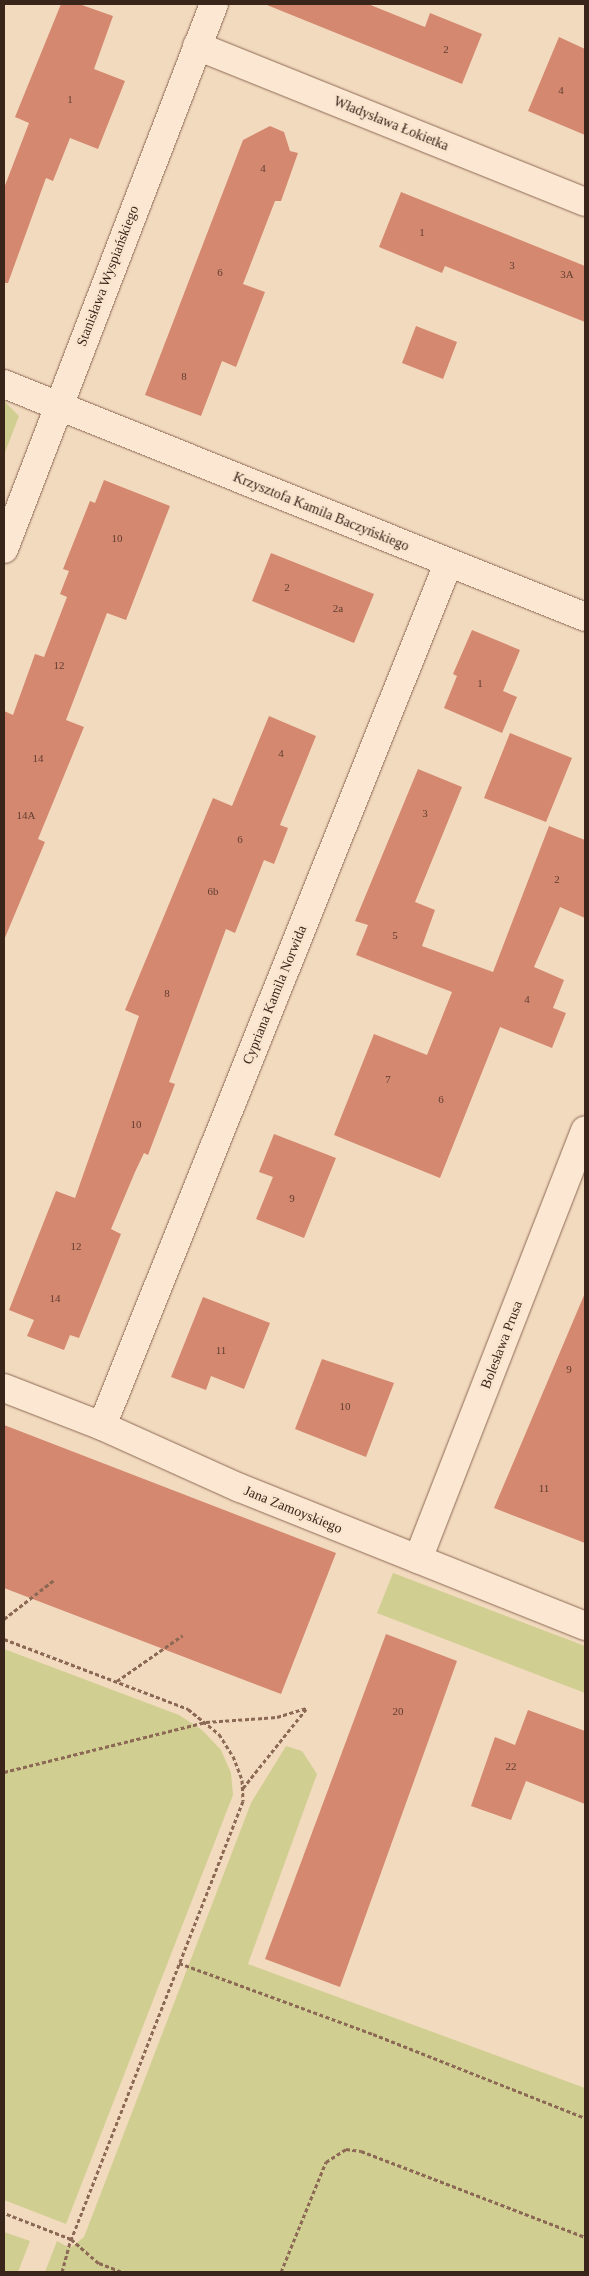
<!DOCTYPE html>
<html>
<head>
<meta charset="utf-8">
<style>
  body { margin:0 }
  #map { position:relative; width:589px; height:2276px; overflow:hidden; background:#f2dabe; font-family:Georgia,serif }
  div>[style] { position:absolute }
  [style*='--x'] { left:calc(var(--x)*1px); top:calc(var(--y)*1px); width:calc(var(--w)*1px); rotate:calc(var(--a)*1deg) }
  .green>* { inset:0; background:#d1ce91 }
  .building>* { inset:0; background:#d48870 }
  .path>* { height:3px; margin-top:-1.5px; transform-origin:0; background:repeating-linear-gradient(90deg,#8c6955 0 4px,transparent 0 6.5px) }
  .roads { filter:drop-shadow(0 0 1px #8c6955) drop-shadow(0 0 1px #8c6955) }
  .minor>* { height:28px; margin:-14px; padding:0 14px; transform-origin:14px; border-radius:14px; background:#fce8d2 }
  span { translate:-50% -50%; white-space:nowrap; text-align:center; line-height:1.15; -webkit-text-stroke:5px #f9e5ce; paint-order:stroke }
  .number-label { font-size:11px; color:#603e30 }
  .number-label span { -webkit-text-stroke-width:0 }
  .street-label { font-size:14px; color:#3a251b }
  .frame { position:absolute; inset:0; border:5px solid #3a251b; pointer-events:none }
</style>
</head>
<body>
<div id="map">
  <div class="green">
    <i style="clip-path:polygon(4px 401px,19px 416px,4px 455px)"></i>
    <i style="clip-path:polygon(393px 1573px,585px 1646px,585px 1693px,377px 1613px)"></i>
    <i style="clip-path:polygon(4px 1649px,179px 1715px,202px 1730px,221px 1750px,231px 1773px,233px 1795px,66px 2224px,4px 2200px)"></i>
    <i style="clip-path:polygon(286px 1746px,302px 1751px,317px 1774px,248px 1964px,585px 2088px,585px 2272px,45px 2272px,57px 2241px,70px 2248px,84px 2237px,251px 1803px)"></i>
    <i style="clip-path:polygon(4px 2232px,30px 2241px,18px 2272px,4px 2272px)"></i>
  </div>
  <div class="building">
    <i style="clip-path:polygon(61px 4px,79px 4px,113px 16px,94px 69px,125px 81px,98px 149px,70px 138px,53px 181px,46px 178px,8px 283px,4px 283px,4px 188px,29px 123px,15px 117px)"></i>
    <i style="clip-path:polygon(368px 4px,425px 27px,430px 13px,482px 34px,462px 84px,267px 5px)"></i>
    <i style="clip-path:polygon(559px 37px,585px 49px,585px 135px,528px 111px)"></i>
    <i style="clip-path:polygon(270px 126px,284px 132px,290px 151px,298px 153px,281px 201px,275px 201px,243px 284px,265px 292px,236px 367px,222px 361px,201px 416px,145px 395px,243px 140px)"></i>
    <i style="clip-path:polygon(401px 192px,585px 266px,585px 322px,445px 266px,442px 273px,379px 247px)"></i>
    <i style="clip-path:polygon(416px 326px,457px 342px,443px 379px,402px 363px)"></i>
    <i style="clip-path:polygon(104px 480px,170px 506px,126px 620px,107px 613px,66px 720px,84px 727px,38px 839px,45px 842px,4px 940px,4px 711px,13px 715px,35px 654px,44px 657px,67px 597px,60px 594px,69px 571px,63px 569px,90px 501px,95px 503px)"></i>
    <i style="clip-path:polygon(271px 553px,374px 594px,354px 643px,252px 601px)"></i>
    <i style="clip-path:polygon(472px 630px,520px 650px,503px 691px,517px 697px,502px 733px,444px 708px,457px 676px,453px 674px)"></i>
    <i style="clip-path:polygon(269px 716px,316px 736px,280px 825px,288px 828px,274px 864px,264px 860px,235px 933px,226px 929px,169px 1082px,175px 1084px,148px 1155px,144px 1153px,135px 1172px,111px 1229px,121px 1234px,79px 1338px,70px 1335px,64px 1350px,27px 1336px,34px 1320px,9px 1310px,56px 1191px,75px 1198px,139px 1016px,125px 1010px,213px 798px,232px 806px)"></i>
    <i style="clip-path:polygon(510px 733px,572px 758px,546px 822px,484px 798px)"></i>
    <i style="clip-path:polygon(418px 769px,462px 787px,415px 902px,435px 910px,422px 946px,493px 972px,549px 826px,585px 840px,585px 918px,560px 907px,534px 967px,564px 980px,553px 1008px,566px 1013px,552px 1048px,500px 1027px,440px 1178px,334px 1135px,374px 1034px,427px 1055px,452px 992px,356px 955px,368px 925px,355px 921px)"></i>
    <i style="clip-path:polygon(274px 1134px,336px 1158px,304px 1238px,256px 1219px,273px 1177px,259px 1172px)"></i>
    <i style="clip-path:polygon(585px 1293px,585px 1543px,494px 1508px)"></i>
    <i style="clip-path:polygon(203px 1297px,270px 1323px,244px 1389px,211px 1376px,206px 1390px,171px 1377px)"></i>
    <i style="clip-path:polygon(322px 1359px,394px 1383px,366px 1457px,295px 1429px)"></i>
    <i style="clip-path:polygon(4px 1425px,336px 1553px,281px 1694px,4px 1588px)"></i>
    <i style="clip-path:polygon(386px 1634px,457px 1661px,340px 1987px,265px 1959px)"></i>
    <i style="clip-path:polygon(528px 1710px,585px 1731px,585px 1804px,526px 1781px,511px 1820px,471px 1806px,495px 1737px,515px 1745px)"></i>
  </div>
  <div class="path">
    <i style="--x:4;--y:1619;--w:63;--a:-38"></i>
    <i style="--x:4;--y:1639;--w:197;--a:20.8"></i>
    <i style="--x:188;--y:1709;--w:40;--a:39"></i>
    <i style="--x:219;--y:1734;--w:26;--a:58"></i>
    <i style="--x:233;--y:1756;--w:26;--a:69"></i>
    <i style="--x:242;--y:1780;--w:21;--a:87"></i>
    <i style="--x:243;--y:1801;--w:471;--a:111.4"></i>
    <i style="--x:71;--y:2239;--w:72;--a:-158.8"></i>
    <i style="--x:117;--y:1681;--w:80;--a:-34.9"></i>
    <i style="--x:4;--y:1772;--w:208;--a:-13.9"></i>
    <i style="--x:206;--y:1722;--w:71;--a:-4"></i>
    <i style="--x:277;--y:1717;--w:31;--a:-17"></i>
    <i style="--x:243;--y:1788;--w:101;--a:-51.4"></i>
    <i style="--x:179;--y:1963;--w:207;--a:20.1"></i>
    <i style="--x:373;--y:2034;--w:228;--a:21.6"></i>
    <i style="--x:62;--y:2272;--w:34;--a:-75"></i>
    <i style="--x:71;--y:2239;--w:37;--a:41"></i>
    <i style="--x:99;--y:2263;--w:26;--a:21"></i>
    <i style="--x:281;--y:2272;--w:119;--a:-67.8"></i>
    <i style="--x:326;--y:2162;--w:24;--a:-33"></i>
    <i style="--x:346;--y:2149;--w:15;--a:8"></i>
    <i style="--x:361;--y:2151;--w:240;--a:21"></i>
  </div>
  <div class="roads">
    <div class="minor">
      <i style="--x:197;--y:46;--w:418;--a:21.9"></i>
      <i style="--x:4;--y:384;--w:626;--a:21.85"></i>
      <i style="--x:4;--y:549;--w:584;--a:-68.93"></i>
      <i style="--x:4;--y:1388;--w:105;--a:21.2"></i>
      <i style="--x:102;--y:1426;--w:151;--a:24.2"></i>
      <i style="--x:240;--y:1488;--w:372;--a:21.8"></i>
      <i style="--x:102;--y:1426;--w:929;--a:-68.13"></i>
      <i style="--x:418;--y:1559;--w:460;--a:-68.7"></i>
    </div>
  </div>
  <div class="number-label">
    <span style="left:446px;top:49px">2</span>
    <span style="left:561px;top:90px">4</span>
    <span style="left:70px;top:99px">1</span>
    <span style="left:263px;top:168px">4</span>
    <span style="left:422px;top:232px">1</span>
    <span style="left:512px;top:265px">3</span>
    <span style="left:220px;top:272px">6</span>
    <span style="left:567px;top:274px">3A</span>
    <span style="left:184px;top:376px">8</span>
    <span style="left:117px;top:538px">10</span>
    <span style="left:287px;top:587px">2</span>
    <span style="left:338px;top:608px">2a</span>
    <span style="left:59px;top:665px">12</span>
    <span style="left:480px;top:683px">1</span>
    <span style="left:281px;top:753px">4</span>
    <span style="left:38px;top:758px">14</span>
    <span style="left:425px;top:813px">3</span>
    <span style="left:26px;top:815px">14A</span>
    <span style="left:240px;top:839px">6</span>
    <span style="left:557px;top:879px">2</span>
    <span style="left:213px;top:891px">6b</span>
    <span style="left:395px;top:935px">5</span>
    <span style="left:167px;top:993px">8</span>
    <span style="left:527px;top:999px">4</span>
    <span style="left:388px;top:1079px">7</span>
    <span style="left:441px;top:1099px">6</span>
    <span style="left:136px;top:1124px">10</span>
    <span style="left:292px;top:1198px">9</span>
    <span style="left:76px;top:1246px">12</span>
    <span style="left:55px;top:1298px">14</span>
    <span style="left:221px;top:1350px">11</span>
    <span style="left:569px;top:1369px">9</span>
    <span style="left:345px;top:1406px">10</span>
    <span style="left:544px;top:1488px">11</span>
    <span style="left:398px;top:1711px">20</span>
    <span style="left:511px;top:1766px">22</span>
  </div>
  <div class="street-label">
    <span style="left:391px;top:124px;rotate:22deg">Władysława Łokietka</span>
    <span style="left:108px;top:276px;rotate:-69deg">Stanisława Wyspiańskiego</span>
    <span style="left:321px;top:512px;rotate:22deg">Krzysztofa Kamila Baczyńskiego</span>
    <span style="left:275px;top:995px;rotate:-68deg">Cypriana Kamila Norwida</span>
    <span style="left:502px;top:1345px;rotate:-69deg">Bolesława Prusa</span>
    <span style="left:293px;top:1510px;rotate:22deg">Jana Zamoyskiego</span>
  </div>
  <div class="frame"></div>
</div>
</body>
</html>
